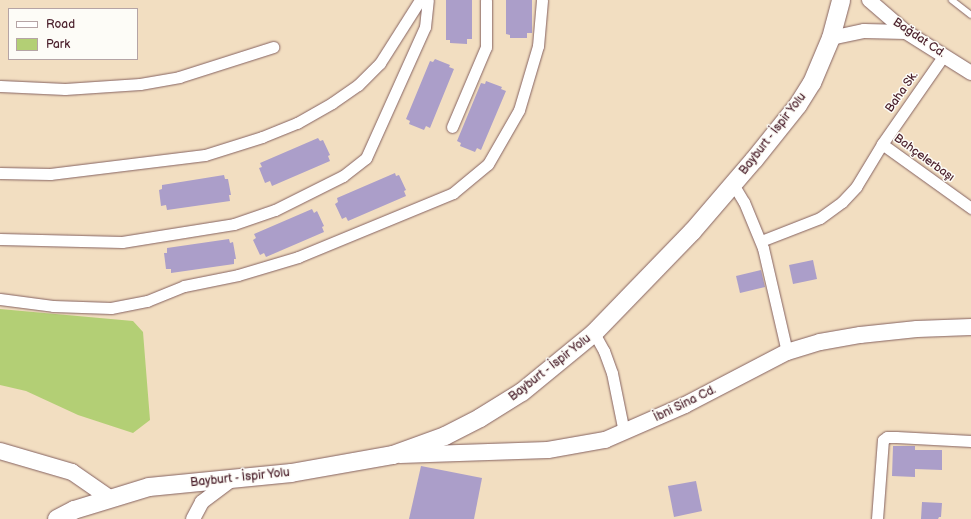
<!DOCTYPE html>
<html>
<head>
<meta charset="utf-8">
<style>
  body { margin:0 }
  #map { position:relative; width:971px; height:519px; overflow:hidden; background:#f2dec1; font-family:"Balsamiq Sans",sans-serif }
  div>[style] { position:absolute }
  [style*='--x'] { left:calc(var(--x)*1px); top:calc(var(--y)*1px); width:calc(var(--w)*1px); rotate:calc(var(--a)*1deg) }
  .green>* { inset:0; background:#b3cf75 }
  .building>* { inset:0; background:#ab9ec9 }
  .roads { filter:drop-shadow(0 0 1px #856260) drop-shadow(0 0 1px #856260) }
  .service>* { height:5.5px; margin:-2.75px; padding:0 2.75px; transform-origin:2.75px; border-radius:2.75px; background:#fff }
  .minor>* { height:11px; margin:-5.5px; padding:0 5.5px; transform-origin:5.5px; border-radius:5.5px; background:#fff }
  .tertiary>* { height:14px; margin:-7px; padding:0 7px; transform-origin:7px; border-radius:7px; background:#fff }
  .secondary>* { height:16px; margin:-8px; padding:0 8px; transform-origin:8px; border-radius:8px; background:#fff }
  .primary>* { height:18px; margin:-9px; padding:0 9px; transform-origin:9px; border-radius:9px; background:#fff }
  span { translate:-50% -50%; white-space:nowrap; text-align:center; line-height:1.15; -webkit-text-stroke:3px #fdfcf7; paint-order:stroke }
  .street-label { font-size:12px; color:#4a1f2b }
  .legend { position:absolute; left:8px; top:8px; width:130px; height:52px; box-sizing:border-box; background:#fdfcf7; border:1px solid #b5a4a5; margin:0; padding:5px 7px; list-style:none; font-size:12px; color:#4a1f2b }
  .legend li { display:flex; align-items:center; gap:8px; height:20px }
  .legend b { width:20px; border:1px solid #b5a4a5 }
</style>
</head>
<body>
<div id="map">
  <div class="green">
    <i style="clip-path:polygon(0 309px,133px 321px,143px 332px,150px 420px,133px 433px,78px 415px,26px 391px,0 385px)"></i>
  </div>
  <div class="building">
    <i style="clip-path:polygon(446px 0,472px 0,472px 39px,467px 39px,467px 44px,450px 43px,450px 40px,446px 40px)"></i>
    <i style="clip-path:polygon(506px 0,532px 0,532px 33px,527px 33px,527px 38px,510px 38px,510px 35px,506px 34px)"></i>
    <i style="clip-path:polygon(435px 59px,450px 65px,449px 67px,454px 69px,430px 128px,426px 126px,424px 130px,409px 124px,410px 121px,406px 119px,430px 61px,433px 62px)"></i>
    <i style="clip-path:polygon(486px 81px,502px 87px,501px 89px,506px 91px,481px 150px,477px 148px,475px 152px,460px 146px,461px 143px,457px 141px,481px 83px,485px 84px)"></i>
    <i style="clip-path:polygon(318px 138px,320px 141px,323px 140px,330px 155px,328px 156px,330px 161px,272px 186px,270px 181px,265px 183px,259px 168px,262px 167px,260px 163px)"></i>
    <i style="clip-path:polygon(395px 173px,396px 176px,399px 175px,406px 190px,404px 191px,406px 196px,348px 221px,346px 217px,342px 219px,335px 204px,338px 202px,337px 198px)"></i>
    <i style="clip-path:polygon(224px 175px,225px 179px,228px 179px,231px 195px,229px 195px,230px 201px,167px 210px,166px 205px,161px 206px,159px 190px,162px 189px,162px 185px)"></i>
    <i style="clip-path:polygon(312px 209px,314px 213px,317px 211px,324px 226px,322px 227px,324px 232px,266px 257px,264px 253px,260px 255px,253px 240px,256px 238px,254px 234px)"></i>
    <i style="clip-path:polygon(229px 239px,230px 243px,233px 242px,236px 259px,234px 259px,234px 264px,171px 273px,171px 269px,166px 269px,164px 253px,167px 253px,167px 248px)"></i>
    <i style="clip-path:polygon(813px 260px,817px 279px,793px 284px,789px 265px)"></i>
    <i style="clip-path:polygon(761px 270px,765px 287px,740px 293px,736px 276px)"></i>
    <i style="clip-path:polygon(893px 446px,915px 446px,915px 450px,942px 450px,942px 470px,915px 469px,915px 477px,892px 476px)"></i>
    <i style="clip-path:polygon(421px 466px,482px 478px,474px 519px,409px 519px)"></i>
    <i style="clip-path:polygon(696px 481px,702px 511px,674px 517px,668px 486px)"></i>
    <i style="clip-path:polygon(922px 502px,942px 503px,941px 517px,939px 517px,938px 519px,921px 519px)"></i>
  </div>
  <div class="roads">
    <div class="service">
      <i style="--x:952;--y:0;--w:24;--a:38"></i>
    </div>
    <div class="minor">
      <i style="--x:0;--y:86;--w:65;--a:2.6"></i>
      <i style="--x:65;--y:89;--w:75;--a:-3.8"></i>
      <i style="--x:140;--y:84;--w:40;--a:-10"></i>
      <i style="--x:179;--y:77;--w:99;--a:-17.7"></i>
      <i style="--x:452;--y:127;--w:87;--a:-67"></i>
      <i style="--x:486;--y:47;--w:47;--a:-90"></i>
      <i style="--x:882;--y:144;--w:110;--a:35.7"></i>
      <i style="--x:0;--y:173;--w:50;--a:1.1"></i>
      <i style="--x:50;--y:174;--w:156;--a:-7"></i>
      <i style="--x:205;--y:155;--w:60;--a:-17.5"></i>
      <i style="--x:262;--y:137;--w:38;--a:-22"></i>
      <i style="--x:297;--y:123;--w:40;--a:-29.7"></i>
      <i style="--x:332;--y:103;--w:32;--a:-35"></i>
      <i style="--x:358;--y:85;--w:31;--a:-45"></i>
      <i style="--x:380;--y:63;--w:75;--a:-57.6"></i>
      <i style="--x:733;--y:184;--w:21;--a:59"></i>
      <i style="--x:744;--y:202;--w:50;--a:67.6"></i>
      <i style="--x:763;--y:248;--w:107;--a:77"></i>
      <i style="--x:0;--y:239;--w:122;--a:1.4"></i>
      <i style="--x:122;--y:242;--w:113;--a:-9.1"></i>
      <i style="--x:234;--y:224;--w:43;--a:-18.9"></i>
      <i style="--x:275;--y:210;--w:76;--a:-26.6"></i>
      <i style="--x:343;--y:176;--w:29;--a:-38"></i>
      <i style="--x:366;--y:158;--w:144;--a:-65.8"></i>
      <i style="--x:425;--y:27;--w:27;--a:-84"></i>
      <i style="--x:761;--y:241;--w:63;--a:-21.3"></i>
      <i style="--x:820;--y:218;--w:27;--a:-36"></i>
      <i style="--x:842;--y:202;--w:21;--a:-47"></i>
      <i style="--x:856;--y:187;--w:50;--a:-58.8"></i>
      <i style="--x:882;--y:144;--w:108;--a:-55.1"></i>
      <i style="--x:0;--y:299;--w:53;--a:7.5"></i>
      <i style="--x:53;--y:306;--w:58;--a:2"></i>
      <i style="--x:111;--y:308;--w:37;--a:-11"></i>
      <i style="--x:147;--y:301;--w:40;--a:-22"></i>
      <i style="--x:184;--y:286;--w:55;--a:-11.5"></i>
      <i style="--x:238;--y:275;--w:63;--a:-16.7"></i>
      <i style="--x:298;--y:257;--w:168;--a:-22.4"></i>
      <i style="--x:453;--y:193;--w:45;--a:-39.6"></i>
      <i style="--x:488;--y:164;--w:62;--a:-60.1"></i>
      <i style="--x:519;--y:110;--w:67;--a:-73.5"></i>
      <i style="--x:538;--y:46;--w:46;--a:-85"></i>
      <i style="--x:594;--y:333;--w:21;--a:61"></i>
      <i style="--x:604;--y:351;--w:23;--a:70"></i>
      <i style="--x:612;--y:373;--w:60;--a:78.5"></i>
      <i style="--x:877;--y:519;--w:79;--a:-85.7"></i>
      <i style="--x:883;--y:440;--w:5;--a:-37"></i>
      <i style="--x:887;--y:437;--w:9;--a:0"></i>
      <i style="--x:896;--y:437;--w:75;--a:3.1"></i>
    </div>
    <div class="tertiary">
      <i style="--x:869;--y:0;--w:49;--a:40.9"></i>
      <i style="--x:906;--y:32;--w:77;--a:32.2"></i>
      <i style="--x:831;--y:38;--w:34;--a:-12"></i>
      <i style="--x:864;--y:31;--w:42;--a:1.4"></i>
      <i style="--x:193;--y:519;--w:19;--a:-62"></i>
      <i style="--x:202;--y:502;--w:38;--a:-37"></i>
    </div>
    <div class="secondary">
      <i style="--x:0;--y:451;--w:75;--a:16.3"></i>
      <i style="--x:72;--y:472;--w:47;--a:34.7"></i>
      <i style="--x:400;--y:455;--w:148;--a:-1.9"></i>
      <i style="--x:548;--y:450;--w:58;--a:-10"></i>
      <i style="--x:605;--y:440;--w:87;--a:-23.6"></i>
      <i style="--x:685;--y:405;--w:115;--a:-27.5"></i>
      <i style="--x:787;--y:352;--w:34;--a:-17"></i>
      <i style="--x:820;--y:342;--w:41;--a:-9.9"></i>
      <i style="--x:860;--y:335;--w:57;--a:-6"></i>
      <i style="--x:917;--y:329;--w:54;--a:-2.1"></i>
    </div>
    <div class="primary">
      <i style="--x:57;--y:519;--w:19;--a:-28"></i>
      <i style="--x:74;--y:510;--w:78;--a:-17"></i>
      <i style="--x:149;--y:487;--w:143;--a:-5.6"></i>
      <i style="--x:291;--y:473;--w:104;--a:-10"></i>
      <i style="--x:393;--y:455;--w:55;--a:-20.1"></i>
      <i style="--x:445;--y:436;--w:39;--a:-27"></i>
      <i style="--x:480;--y:418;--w:49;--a:-31.8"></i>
      <i style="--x:522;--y:392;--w:93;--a:-39.3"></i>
      <i style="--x:594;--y:333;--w:141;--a:-45.9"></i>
      <i style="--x:692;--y:232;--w:95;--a:-49.3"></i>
      <i style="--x:754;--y:160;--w:70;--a:-51.3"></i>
      <i style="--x:798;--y:105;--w:26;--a:-58"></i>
      <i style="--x:812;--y:83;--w:49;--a:-67.1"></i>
      <i style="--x:831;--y:38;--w:39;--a:-75"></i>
    </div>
  </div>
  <div class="street-label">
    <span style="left:919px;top:38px;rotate:34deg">Bağdat Cd.</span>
    <span style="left:902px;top:92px;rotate:-55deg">Baha Sk.</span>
    <span style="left:773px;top:134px;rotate:-52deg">Bayburt - İspir Yolu</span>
    <span style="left:924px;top:158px;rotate:36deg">Bahçelerbaşı</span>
    <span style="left:550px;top:368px;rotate:-38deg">Bayburt - İspir Yolu</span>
    <span style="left:685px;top:404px;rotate:-26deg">İbni Sina Cd.</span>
    <span style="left:240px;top:478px;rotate:-6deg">Bayburt - İspir Yolu</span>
  </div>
  <ul class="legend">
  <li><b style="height:5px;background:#fff"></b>Road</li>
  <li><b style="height:11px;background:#b3cf75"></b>Park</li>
  </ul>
</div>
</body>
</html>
